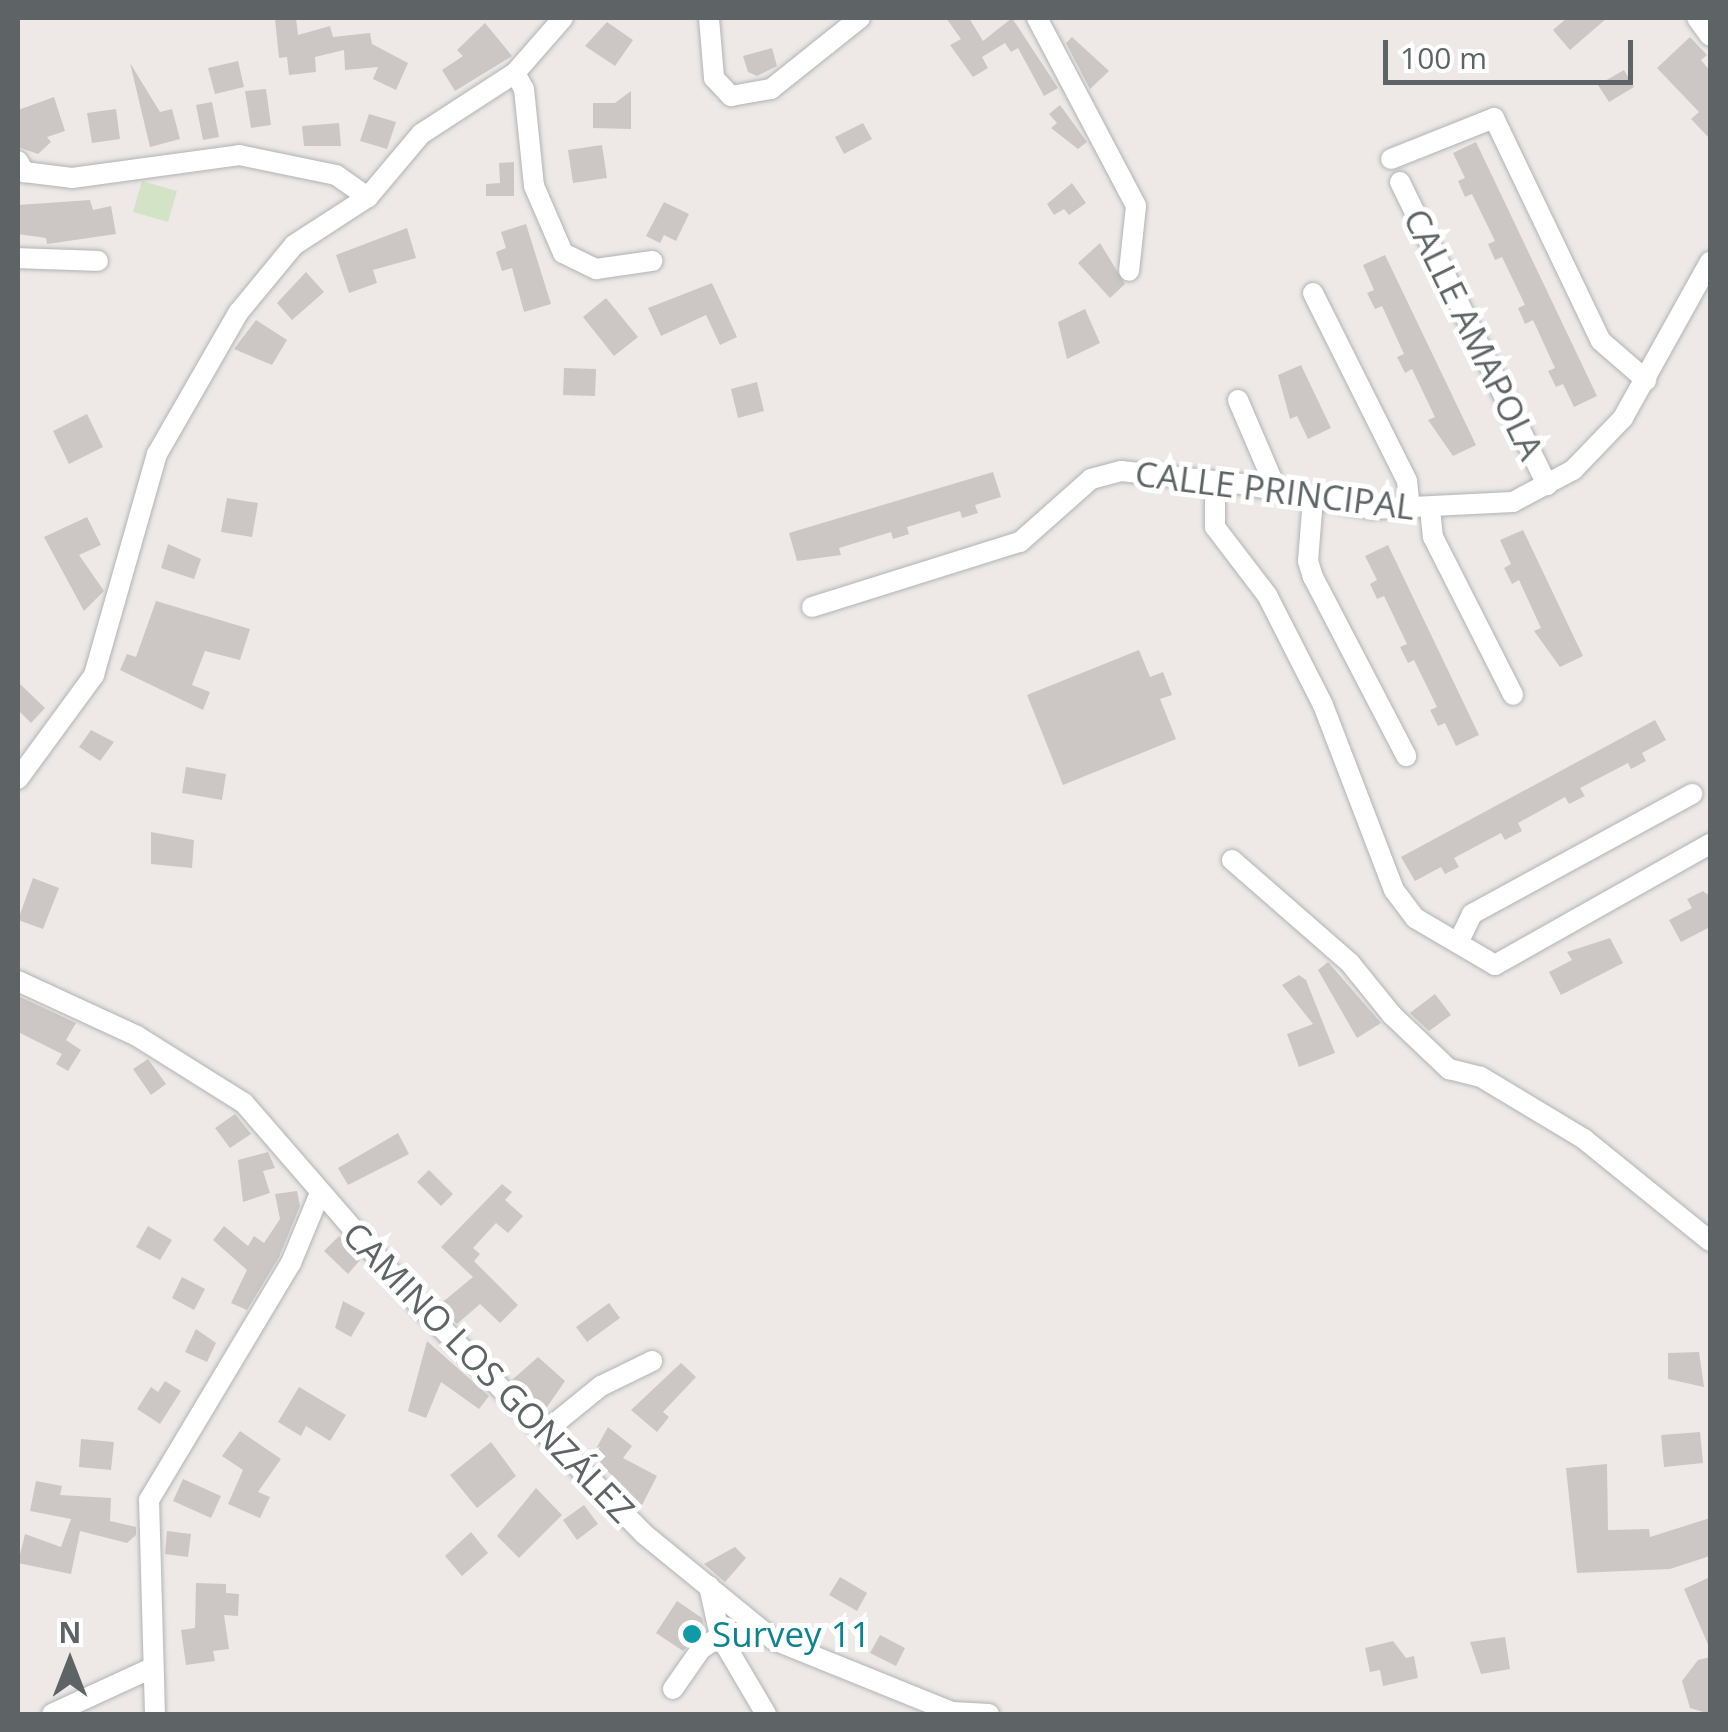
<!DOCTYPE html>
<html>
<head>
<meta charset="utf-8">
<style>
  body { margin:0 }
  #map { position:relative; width:1728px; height:1732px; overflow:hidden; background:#eee9e7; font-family:"Open Sans",sans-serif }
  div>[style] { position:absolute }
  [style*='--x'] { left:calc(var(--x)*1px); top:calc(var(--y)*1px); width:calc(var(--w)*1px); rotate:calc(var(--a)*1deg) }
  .green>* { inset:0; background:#d3e3c6 }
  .building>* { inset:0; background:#ccc6c5 }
  .roads { filter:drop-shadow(0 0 2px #afb4b5) drop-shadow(0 0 2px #afb4b5) }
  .minor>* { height:20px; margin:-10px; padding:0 10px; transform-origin:10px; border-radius:10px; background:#fff }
  .dots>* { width:28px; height:28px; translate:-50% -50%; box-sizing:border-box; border:5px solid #fff; border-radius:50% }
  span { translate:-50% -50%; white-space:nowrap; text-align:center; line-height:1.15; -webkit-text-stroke:10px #fff; paint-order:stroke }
  .street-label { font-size:35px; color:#5e6465 }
  .culture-label { font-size:35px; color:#0d838f }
  .left { translate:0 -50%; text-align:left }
  .frame { position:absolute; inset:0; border:20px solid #5e6465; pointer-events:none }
  .north { position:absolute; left:20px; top:1612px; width:100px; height:100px; -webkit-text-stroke:8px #fff; paint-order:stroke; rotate:0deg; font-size:28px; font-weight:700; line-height:40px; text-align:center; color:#5e6465 }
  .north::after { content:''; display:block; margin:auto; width:35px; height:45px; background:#5e6465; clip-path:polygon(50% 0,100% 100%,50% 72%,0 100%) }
  .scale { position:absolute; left:1383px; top:40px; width:250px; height:45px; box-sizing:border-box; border:5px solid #5e6465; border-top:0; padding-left:12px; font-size:30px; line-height:35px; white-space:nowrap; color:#5e6465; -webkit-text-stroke:8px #fff; paint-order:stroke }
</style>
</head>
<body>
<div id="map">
  <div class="green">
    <i style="clip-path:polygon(142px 181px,177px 191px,168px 222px,133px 212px)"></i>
  </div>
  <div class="building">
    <i style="clip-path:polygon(296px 18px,298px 35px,330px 26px,333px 37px,370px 33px,372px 44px,408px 63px,396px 90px,373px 79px,378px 67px,345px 70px,344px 50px,315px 57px,316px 72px,289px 75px,287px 57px,279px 58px,275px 19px)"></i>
    <i style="clip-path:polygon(946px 18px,969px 18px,983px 41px,1012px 18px,1058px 88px,1044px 96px,1018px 48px,1011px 52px,1005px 43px,982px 57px,988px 68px,973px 77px,950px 45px,961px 39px)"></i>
    <i style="clip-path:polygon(1567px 18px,1607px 18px,1570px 50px,1553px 30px)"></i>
    <i style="clip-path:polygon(607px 22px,633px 40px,615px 66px,585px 46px)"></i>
    <i style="clip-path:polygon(485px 23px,512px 56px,455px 91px,442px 70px,463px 56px,457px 50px)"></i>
    <i style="clip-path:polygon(1072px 37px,1109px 71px,1090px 89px,1066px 43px)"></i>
    <i style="clip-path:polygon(1690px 37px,1707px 55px,1701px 60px,1710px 71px,1710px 139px,1691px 119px,1699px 112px,1657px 68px)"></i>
    <i style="clip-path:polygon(772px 48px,777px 66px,757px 76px,748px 72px,743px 56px)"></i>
    <i style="clip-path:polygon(238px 61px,244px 87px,215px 94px,208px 68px)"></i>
    <i style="clip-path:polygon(130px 63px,160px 112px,172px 109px,180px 139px,150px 147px)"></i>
    <i style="clip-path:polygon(1624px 70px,1634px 87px,1609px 102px,1598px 85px)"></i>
    <i style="clip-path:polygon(266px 89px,271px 125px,251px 128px,245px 91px)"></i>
    <i style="clip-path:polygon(631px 91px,631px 129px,593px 128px,593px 103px,615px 103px)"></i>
    <i style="clip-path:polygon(54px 97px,65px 131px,47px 137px,51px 142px,38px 154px,18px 147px,18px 110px)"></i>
    <i style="clip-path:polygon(212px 102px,219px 137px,203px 140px,196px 105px)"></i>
    <i style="clip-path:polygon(1060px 105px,1087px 142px,1078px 149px,1051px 128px,1057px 123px,1049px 114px)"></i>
    <i style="clip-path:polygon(116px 109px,120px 139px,92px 143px,87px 113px)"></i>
    <i style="clip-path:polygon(369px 114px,396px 122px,387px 149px,360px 141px)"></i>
    <i style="clip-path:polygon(339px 123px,341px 146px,304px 146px,302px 126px)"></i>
    <i style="clip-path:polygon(863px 123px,872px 139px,844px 154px,835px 137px)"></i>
    <i style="clip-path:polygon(1476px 142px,1597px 396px,1574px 407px,1563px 384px,1556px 387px,1548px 371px,1555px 368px,1533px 320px,1525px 324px,1518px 308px,1525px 305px,1502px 257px,1495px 260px,1488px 244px,1495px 241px,1472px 194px,1465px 197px,1458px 181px,1465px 178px,1453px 153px)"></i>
    <i style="clip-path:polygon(602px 145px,607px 178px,573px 183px,568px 150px)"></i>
    <i style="clip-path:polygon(514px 162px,514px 196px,486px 196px,486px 184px,500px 183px,499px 163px)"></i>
    <i style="clip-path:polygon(1072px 183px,1086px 203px,1069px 215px,1064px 209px,1054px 215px,1047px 204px)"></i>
    <i style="clip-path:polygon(90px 200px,93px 210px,111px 206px,116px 234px,47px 244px,46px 238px,18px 234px,18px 205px)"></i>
    <i style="clip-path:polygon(664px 202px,689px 214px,676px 241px,664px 235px,660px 243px,646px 236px)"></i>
    <i style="clip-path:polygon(526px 224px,551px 304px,524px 312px,512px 268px,502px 271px,496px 252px,506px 248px,501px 232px)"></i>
    <i style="clip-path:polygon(407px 228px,416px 258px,373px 270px,377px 283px,349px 293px,336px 255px)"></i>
    <i style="clip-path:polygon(1100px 243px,1125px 284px,1110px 298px,1078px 263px)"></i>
    <i style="clip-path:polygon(1385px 255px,1476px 445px,1453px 456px,1428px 420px,1435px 417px,1412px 369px,1405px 373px,1397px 357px,1404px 354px,1382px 306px,1375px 309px,1367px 293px,1374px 290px,1363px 265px)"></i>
    <i style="clip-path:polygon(306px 272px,324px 292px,292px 320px,277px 303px)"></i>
    <i style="clip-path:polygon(712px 283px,737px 337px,720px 345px,706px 315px,661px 336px,648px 308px)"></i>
    <i style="clip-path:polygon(606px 298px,638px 337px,614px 356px,583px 317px)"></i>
    <i style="clip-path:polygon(1085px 309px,1100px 343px,1067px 359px,1058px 322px)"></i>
    <i style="clip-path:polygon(256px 320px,287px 340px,272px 365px,234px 349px)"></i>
    <i style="clip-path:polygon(1301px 365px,1331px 428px,1308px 439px,1297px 416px,1290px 419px,1278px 375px)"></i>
    <i style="clip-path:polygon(564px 368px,596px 369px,595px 396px,563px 395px)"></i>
    <i style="clip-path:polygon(757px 382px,764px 411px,738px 418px,731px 389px)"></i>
    <i style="clip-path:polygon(87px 414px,103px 447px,69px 464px,53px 431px)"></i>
    <i style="clip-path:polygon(993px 472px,1001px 497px,975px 505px,978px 513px,962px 518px,960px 511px,907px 527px,909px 534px,893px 539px,891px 532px,839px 548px,841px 555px,797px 561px,789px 533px)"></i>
    <i style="clip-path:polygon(227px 498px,258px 503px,252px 537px,221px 532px)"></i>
    <i style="clip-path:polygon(87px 517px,101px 545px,79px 555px,104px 591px,84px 611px,44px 537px)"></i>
    <i style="clip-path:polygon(1523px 530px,1583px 656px,1560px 667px,1534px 631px,1541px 628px,1519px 580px,1512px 584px,1504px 568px,1511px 564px,1500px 540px)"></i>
    <i style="clip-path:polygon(168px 544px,201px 559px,194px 579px,161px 568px)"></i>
    <i style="clip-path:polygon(1388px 545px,1479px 735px,1456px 746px,1445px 723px,1438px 726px,1430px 710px,1437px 707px,1414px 660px,1408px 663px,1400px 647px,1407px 644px,1384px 596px,1377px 599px,1370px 584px,1377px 580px,1365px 556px)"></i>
    <i style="clip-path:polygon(156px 601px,250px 629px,240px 660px,205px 651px,192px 685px,210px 692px,203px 710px,120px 670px,127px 654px,136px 657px)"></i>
    <i style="clip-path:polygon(1139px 650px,1150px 677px,1163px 672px,1172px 695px,1160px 699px,1176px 739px,1063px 785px,1027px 695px)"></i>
    <i style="clip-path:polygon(18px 682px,45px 708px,31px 723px,18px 710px)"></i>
    <i style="clip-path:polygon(1655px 720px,1666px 740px,1642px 753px,1646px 761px,1631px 769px,1628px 763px,1580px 788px,1585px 796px,1569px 804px,1565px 797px,1518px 823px,1522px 831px,1505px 840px,1501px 833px,1454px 858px,1459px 867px,1445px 874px,1441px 867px,1415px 881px,1401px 857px)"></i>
    <i style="clip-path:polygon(91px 730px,114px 742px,100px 761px,79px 747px)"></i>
    <i style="clip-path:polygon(186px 767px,226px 774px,222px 800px,182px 793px)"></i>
    <i style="clip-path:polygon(151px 832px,194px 840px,192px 868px,151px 864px)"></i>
    <i style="clip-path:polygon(33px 878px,59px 888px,43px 929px,18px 920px)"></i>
    <i style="clip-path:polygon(1703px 891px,1710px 896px,1710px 927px,1681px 942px,1669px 920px,1692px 908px,1687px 899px)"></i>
    <i style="clip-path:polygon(1610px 938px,1623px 963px,1561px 995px,1549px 972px,1572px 960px,1567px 952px)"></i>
    <i style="clip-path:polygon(1328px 962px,1381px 1023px,1357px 1038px,1318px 970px)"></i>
    <i style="clip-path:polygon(1299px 975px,1306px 980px,1335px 1053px,1299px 1067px,1287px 1034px,1313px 1024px,1282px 985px)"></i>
    <i style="clip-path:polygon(1435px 994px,1451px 1015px,1429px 1031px,1410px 1013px)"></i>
    <i style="clip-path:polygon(18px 996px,76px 1023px,66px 1040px,81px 1050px,68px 1071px,56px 1064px,62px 1054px,18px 1032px)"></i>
    <i style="clip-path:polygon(148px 1059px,166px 1084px,151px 1095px,133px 1069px)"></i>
    <i style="clip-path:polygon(235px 1114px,251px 1134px,230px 1148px,215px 1128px)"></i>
    <i style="clip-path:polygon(398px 1133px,409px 1154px,348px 1185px,338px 1168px)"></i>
    <i style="clip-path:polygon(268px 1152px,275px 1168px,263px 1171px,270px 1193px,243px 1202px,238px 1160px)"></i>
    <i style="clip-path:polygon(429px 1170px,453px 1194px,441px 1206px,417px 1182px)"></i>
    <i style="clip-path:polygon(502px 1184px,512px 1192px,505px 1200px,523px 1216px,508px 1233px,496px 1223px,473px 1248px,480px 1254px,474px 1261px,518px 1305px,500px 1323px,480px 1304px,457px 1324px,439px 1305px,473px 1277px,441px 1247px)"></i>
    <i style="clip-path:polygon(297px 1191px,300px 1206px,279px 1257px,247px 1310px,231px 1303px,247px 1270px,213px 1240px,224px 1226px,248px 1246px,254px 1236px,264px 1243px,280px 1219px,275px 1194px)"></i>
    <i style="clip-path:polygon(148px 1226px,172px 1240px,160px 1260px,136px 1247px)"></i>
    <i style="clip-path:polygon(339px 1236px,361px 1259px,348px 1274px,324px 1251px)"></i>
    <i style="clip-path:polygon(182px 1277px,205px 1289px,194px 1310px,172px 1298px)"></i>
    <i style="clip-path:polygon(343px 1301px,365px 1313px,351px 1337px,335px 1328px)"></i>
    <i style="clip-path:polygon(609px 1303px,620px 1318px,587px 1342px,576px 1327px)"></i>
    <i style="clip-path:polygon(196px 1329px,216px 1343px,207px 1362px,185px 1352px)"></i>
    <i style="clip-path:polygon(427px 1341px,489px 1396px,479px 1409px,441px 1382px,426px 1418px,408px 1411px)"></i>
    <i style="clip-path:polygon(1699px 1352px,1704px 1387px,1668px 1379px,1668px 1353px)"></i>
    <i style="clip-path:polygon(538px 1357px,565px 1381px,545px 1410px,512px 1380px)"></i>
    <i style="clip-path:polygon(681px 1363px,696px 1377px,663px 1412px,669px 1417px,657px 1432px,631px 1410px)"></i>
    <i style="clip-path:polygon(165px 1381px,181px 1391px,160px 1424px,137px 1409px,151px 1387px,158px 1392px)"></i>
    <i style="clip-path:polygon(299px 1387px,346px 1415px,330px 1441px,306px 1426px,301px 1436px,278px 1422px)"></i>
    <i style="clip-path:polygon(608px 1427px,632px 1446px,623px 1458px,657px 1476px,642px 1505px,592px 1456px)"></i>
    <i style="clip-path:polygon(240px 1431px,281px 1459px,258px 1492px,270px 1497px,260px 1518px,228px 1504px,243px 1470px,222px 1456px)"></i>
    <i style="clip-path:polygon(1700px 1432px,1703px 1463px,1664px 1467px,1661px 1435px)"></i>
    <i style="clip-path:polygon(81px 1439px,114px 1442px,111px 1470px,79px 1467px)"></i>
    <i style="clip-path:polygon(491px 1442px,516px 1476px,477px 1508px,450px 1475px)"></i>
    <i style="clip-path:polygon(1607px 1464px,1608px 1530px,1649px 1529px,1650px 1537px,1710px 1518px,1710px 1556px,1670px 1569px,1577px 1573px,1566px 1468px)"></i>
    <i style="clip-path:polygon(183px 1479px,221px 1496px,211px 1518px,173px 1501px)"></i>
    <i style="clip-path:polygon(36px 1481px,62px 1486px,60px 1495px,111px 1498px,110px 1521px,136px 1527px,136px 1535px,127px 1543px,80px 1531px,71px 1574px,18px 1563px,25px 1534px,61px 1547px,71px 1519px,30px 1511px)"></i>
    <i style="clip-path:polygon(536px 1488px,562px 1515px,519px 1558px,497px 1536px)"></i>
    <i style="clip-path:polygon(584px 1505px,598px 1524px,577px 1540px,563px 1520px)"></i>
    <i style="clip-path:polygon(167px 1531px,191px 1534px,188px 1557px,165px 1554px)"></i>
    <i style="clip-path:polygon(471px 1532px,488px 1553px,462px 1576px,445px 1556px)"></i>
    <i style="clip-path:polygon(735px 1547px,746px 1558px,725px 1582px,704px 1564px)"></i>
    <i style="clip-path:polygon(840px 1577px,867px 1593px,857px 1611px,829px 1595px)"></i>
    <i style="clip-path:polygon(1710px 1577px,1710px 1649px,1684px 1589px)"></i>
    <i style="clip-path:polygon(196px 1583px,226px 1584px,226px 1593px,239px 1594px,238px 1616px,224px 1615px,229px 1649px,213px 1651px,215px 1661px,186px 1665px,181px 1630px,195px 1628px)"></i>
    <i style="clip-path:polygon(677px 1601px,702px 1618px,705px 1630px,683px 1651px,656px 1633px)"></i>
    <i style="clip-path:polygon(880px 1635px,905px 1648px,896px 1666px,870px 1653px)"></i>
    <i style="clip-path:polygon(1505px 1637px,1510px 1669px,1481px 1674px,1470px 1642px)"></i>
    <i style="clip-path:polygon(1393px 1641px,1406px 1658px,1414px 1656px,1418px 1678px,1383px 1686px,1380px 1670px,1370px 1672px,1365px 1648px)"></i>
    <i style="clip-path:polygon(1710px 1657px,1710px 1714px,1690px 1708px,1682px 1681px,1698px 1660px)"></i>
  </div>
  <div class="roads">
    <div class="minor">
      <i style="--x:709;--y:18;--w:60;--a:85.2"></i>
      <i style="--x:714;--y:78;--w:25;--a:47"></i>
      <i style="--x:731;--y:96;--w:41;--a:-9.9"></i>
      <i style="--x:771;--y:89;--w:114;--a:-38.6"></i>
      <i style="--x:1037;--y:18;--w:212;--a:62.2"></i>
      <i style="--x:1136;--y:206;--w:65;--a:96.1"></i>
      <i style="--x:1697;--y:18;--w:22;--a:54"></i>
      <i style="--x:515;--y:73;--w:18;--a:61"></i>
      <i style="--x:524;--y:89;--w:98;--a:84.1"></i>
      <i style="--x:534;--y:186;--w:73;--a:66.6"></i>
      <i style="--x:563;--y:253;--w:37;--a:26"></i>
      <i style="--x:596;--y:269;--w:57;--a:-8.1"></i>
      <i style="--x:1391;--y:159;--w:111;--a:-21.7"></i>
      <i style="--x:1494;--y:118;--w:247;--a:64.4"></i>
      <i style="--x:1601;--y:341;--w:60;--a:40.9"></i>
      <i style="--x:18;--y:161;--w:13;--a:61"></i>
      <i style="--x:24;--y:172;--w:48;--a:7.1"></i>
      <i style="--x:72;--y:178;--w:169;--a:-7.8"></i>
      <i style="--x:239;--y:155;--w:99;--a:11.7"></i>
      <i style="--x:336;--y:175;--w:39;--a:35"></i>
      <i style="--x:1400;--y:182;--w:337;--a:64.1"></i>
      <i style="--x:18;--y:258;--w:80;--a:2.1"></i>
      <i style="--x:1313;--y:293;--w:210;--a:63.4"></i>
      <i style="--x:1407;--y:481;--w:28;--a:84"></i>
      <i style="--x:1238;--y:400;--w:99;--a:66.8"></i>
      <i style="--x:1215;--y:481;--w:46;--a:90"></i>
      <i style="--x:1215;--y:527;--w:86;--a:52.6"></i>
      <i style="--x:1267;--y:595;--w:123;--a:63"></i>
      <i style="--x:1323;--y:705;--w:198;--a:69"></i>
      <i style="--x:1394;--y:890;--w:35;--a:53"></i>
      <i style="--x:1415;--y:918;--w:93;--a:30.4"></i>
      <i style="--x:1495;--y:965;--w:247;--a:-29.4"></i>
      <i style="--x:1313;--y:498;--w:63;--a:94.5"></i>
      <i style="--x:1308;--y:561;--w:17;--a:73"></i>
      <i style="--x:1313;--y:577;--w:202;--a:62.5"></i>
      <i style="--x:1430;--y:509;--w:28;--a:84"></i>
      <i style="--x:1433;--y:537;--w:177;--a:63.1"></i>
      <i style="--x:812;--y:607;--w:218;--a:-17.4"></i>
      <i style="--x:1020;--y:542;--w:95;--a:-41.6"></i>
      <i style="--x:1091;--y:479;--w:31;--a:-15"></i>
      <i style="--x:1121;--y:471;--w:122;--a:6.1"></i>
      <i style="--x:1242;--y:484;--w:132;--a:10.9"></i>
      <i style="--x:1372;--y:509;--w:141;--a:-2.8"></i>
      <i style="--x:1513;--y:502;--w:68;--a:-28.1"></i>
      <i style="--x:1573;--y:470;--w:72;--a:-46.1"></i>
      <i style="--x:1623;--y:418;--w:179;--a:-60.9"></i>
      <i style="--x:18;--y:779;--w:129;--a:-53.8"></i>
      <i style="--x:94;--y:675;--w:230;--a:-74.1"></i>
      <i style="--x:157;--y:454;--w:163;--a:-60.1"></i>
      <i style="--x:238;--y:313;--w:88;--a:-50.5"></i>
      <i style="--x:294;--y:245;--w:88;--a:-33"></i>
      <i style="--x:368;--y:197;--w:82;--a:-49.9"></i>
      <i style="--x:421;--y:134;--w:112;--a:-33"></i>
      <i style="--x:515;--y:73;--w:73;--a:-48.9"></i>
      <i style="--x:1232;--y:860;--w:157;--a:41.1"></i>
      <i style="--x:1350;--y:963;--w:67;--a:51.1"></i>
      <i style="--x:1392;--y:1015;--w:79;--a:43.5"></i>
      <i style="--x:1449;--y:1069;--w:33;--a:14"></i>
      <i style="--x:1481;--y:1077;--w:120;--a:31"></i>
      <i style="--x:1584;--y:1139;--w:162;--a:39"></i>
      <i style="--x:1458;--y:943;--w:32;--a:-64"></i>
      <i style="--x:1472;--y:914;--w:251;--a:-28.6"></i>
      <i style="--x:18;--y:981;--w:131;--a:24.8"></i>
      <i style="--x:137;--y:1036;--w:126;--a:32.1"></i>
      <i style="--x:244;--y:1103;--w:270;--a:49.1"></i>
      <i style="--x:421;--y:1307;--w:318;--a:45.5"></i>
      <i style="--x:644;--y:1534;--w:168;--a:39.2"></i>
      <i style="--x:774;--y:1640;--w:192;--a:22"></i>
      <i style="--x:952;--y:1712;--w:37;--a:3"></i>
      <i style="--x:548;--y:1429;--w:68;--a:-39.1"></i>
      <i style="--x:601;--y:1386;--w:57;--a:-26.1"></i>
      <i style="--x:709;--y:1586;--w:51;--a:77.6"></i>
      <i style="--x:720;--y:1636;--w:91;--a:59.5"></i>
      <i style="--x:673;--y:1689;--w:49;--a:-55"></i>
      <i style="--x:701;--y:1649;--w:23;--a:-34"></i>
      <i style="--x:52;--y:1714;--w:108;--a:-24.7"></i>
      <i style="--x:155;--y:1714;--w:214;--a:-91.6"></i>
      <i style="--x:149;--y:1500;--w:276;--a:-59.1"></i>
      <i style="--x:291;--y:1263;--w:76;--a:-67.5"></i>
    </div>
  </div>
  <div class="dots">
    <i style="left:692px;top:1634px;background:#0f9aa8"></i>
  </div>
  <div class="street-label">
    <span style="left:1474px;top:334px;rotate:64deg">CALLE AMAPOLA</span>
    <span style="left:1275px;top:490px;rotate:7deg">CALLE PRINCIPAL</span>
    <span style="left:489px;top:1372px;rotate:46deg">CAMINO LOS GONZÁLEZ</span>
  </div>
  <div class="culture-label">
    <span class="left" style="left:712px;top:1634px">Survey 11</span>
  </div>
  <div class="frame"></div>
  <div class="north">N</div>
  <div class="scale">100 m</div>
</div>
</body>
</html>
